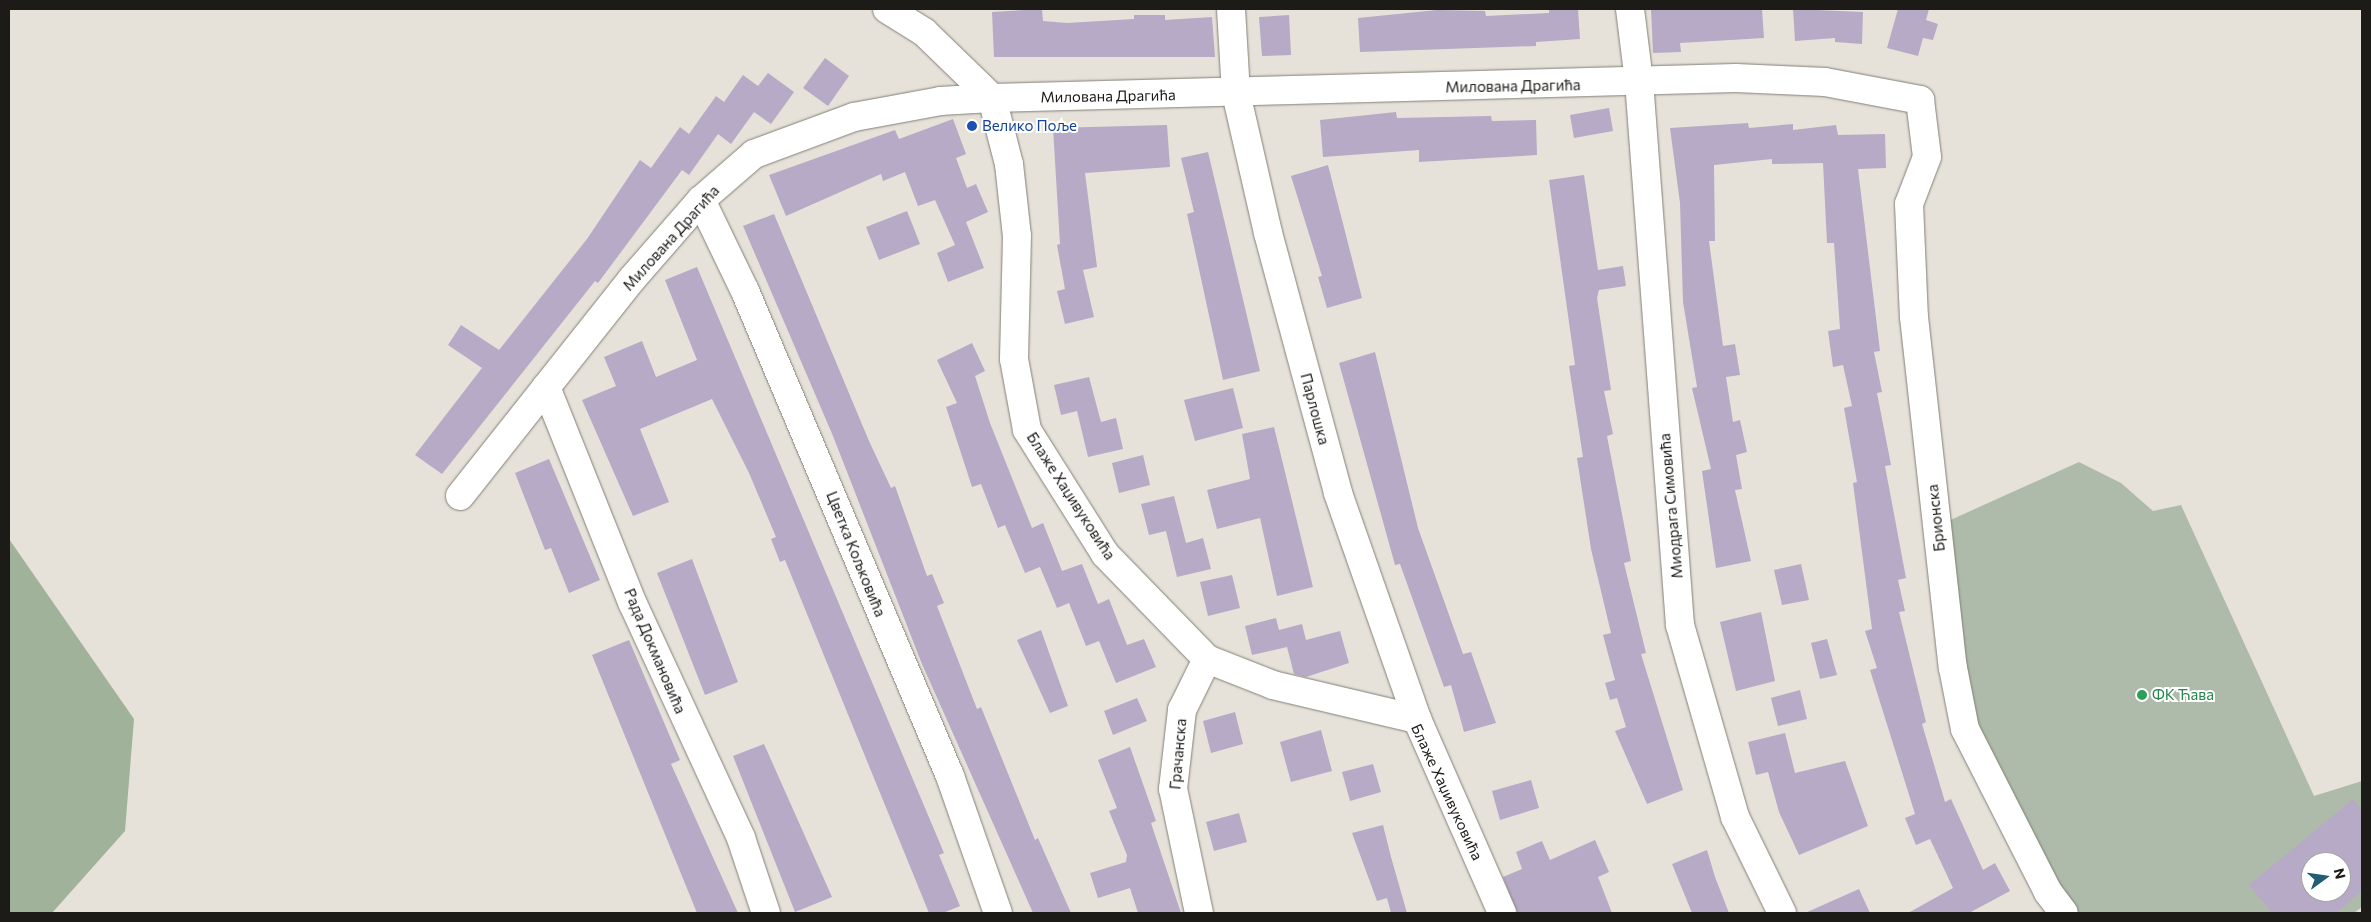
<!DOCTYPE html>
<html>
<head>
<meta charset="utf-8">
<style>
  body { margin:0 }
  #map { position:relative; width:2371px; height:922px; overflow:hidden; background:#e6e2d9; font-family:Commissioner,sans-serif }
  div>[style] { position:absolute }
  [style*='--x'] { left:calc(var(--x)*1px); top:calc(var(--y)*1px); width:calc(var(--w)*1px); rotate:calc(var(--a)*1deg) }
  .green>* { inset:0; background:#aebbaa }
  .forest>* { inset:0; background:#a0b299 }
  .building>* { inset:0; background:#b6aac6 }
  .roads { filter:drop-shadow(0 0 1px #837f77) drop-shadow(0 0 1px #837f77) }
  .minor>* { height:28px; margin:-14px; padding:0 14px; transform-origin:14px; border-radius:14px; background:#fff }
  .dots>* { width:14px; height:14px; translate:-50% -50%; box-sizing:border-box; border:2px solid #fff; border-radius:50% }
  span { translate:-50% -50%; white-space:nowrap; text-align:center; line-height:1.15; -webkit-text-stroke:4px #fff; paint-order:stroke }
  .street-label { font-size:15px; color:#1c1b18 }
  .transit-label { font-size:15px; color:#164399 }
  .left { translate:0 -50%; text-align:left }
  .leisure-label { font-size:15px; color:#27864d }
  .frame { position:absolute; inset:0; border:10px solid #1c1b18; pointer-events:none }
  .north { position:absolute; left:2301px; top:852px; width:50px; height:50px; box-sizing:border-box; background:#fff; border:1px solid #a4a4a3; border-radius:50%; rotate:76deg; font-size:14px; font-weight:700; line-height:20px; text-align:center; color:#1c1b18 }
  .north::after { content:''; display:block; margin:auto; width:18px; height:22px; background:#215d75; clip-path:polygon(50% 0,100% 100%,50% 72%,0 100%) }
</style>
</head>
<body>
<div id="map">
  <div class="green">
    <i style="clip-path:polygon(evenodd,2079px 462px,2121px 483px,2153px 511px,2181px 505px,2314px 796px,2362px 781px,2362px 907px,2354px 913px,2075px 912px,1966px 718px,1946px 522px,2079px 462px,2311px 862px,2341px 862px,2341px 892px,2311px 892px,2311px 862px)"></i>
  </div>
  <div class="forest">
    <i style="clip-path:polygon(9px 539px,134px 719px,125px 831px,52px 913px,9px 913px)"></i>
  </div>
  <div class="building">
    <i style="clip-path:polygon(1042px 9px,1043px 21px,1067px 23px,1134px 19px,1134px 15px,1165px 15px,1165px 20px,1212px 17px,1215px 57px,994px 57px,992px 12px)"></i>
    <i style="clip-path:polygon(1549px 9px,1578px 9px,1580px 39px,1536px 42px,1536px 46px,1360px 52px,1358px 18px,1437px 10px,1485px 11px,1486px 16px,1549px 13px)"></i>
    <i style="clip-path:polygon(1762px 9px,1764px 38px,1680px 43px,1681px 52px,1653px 53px,1651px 10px)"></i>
    <i style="clip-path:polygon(1793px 9px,1863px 12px,1862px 44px,1835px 42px,1835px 38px,1795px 41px)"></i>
    <i style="clip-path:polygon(1898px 9px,1929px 9px,1926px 20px,1938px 24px,1933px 40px,1923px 38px,1918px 56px,1887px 48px)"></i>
    <i style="clip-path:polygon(1289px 15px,1291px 55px,1262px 56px,1259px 17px)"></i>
    <i style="clip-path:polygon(825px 58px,849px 76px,828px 106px,803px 88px)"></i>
    <i style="clip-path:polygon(768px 73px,794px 92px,771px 124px,754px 112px,731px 144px,718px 134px,689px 175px,682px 170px,598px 283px,595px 281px,442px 474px,415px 455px,482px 368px,448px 345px,461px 325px,499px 350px,587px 239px,640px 160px,651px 168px,680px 127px,689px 134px,716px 96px,724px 102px,743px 75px,758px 86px)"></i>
    <i style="clip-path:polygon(1609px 108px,1613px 131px,1574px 138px,1570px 115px)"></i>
    <i style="clip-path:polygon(1396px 112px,1397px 118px,1491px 116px,1492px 121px,1536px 120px,1537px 155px,1419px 162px,1419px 150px,1323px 157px,1320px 120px)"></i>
    <i style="clip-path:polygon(953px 119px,966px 154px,956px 158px,967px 188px,976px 184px,988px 212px,966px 222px,984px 268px,948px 282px,937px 253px,955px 245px,935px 200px,918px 206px,905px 172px,883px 181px,881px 174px,786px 216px,769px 175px,895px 130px,899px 139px)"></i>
    <i style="clip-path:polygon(1748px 123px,1749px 128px,1793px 124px,1793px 130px,1836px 125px,1838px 135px,1885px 134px,1886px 168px,1858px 169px,1880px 351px,1874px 352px,1882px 392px,1877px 393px,1891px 465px,1885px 466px,1906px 578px,1898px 580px,1905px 611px,1899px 612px,1926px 722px,1922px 724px,1945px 802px,1951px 799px,1983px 870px,1995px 863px,2010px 891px,1969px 913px,1908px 913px,1953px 888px,1930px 839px,1916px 845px,1905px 818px,1915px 814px,1870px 670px,1877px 668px,1865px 631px,1872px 629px,1853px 483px,1857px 482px,1844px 408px,1852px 406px,1843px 365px,1833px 367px,1828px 331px,1840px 329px,1834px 243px,1827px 243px,1823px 163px,1772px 164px,1772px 159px,1714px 165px,1715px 241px,1709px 241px,1723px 346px,1735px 344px,1740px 375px,1726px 377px,1733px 422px,1740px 420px,1747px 452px,1736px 455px,1742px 489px,1735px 490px,1751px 561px,1716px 568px,1702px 471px,1711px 469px,1692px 388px,1697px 387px,1683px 302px,1680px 203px,1670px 128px)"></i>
    <i style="clip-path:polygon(1167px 125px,1170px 167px,1085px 173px,1097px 267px,1083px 270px,1094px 317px,1065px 324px,1057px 291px,1065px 289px,1057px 245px,1060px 244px,1053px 128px)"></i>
    <i style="clip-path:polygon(1208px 152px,1260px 371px,1223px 380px,1187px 214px,1194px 212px,1181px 158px)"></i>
    <i style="clip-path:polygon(1328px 165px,1362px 298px,1327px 308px,1318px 277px,1322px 276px,1291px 176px)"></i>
    <i style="clip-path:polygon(1584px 175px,1598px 270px,1623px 266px,1626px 286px,1599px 290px,1597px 298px,1611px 390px,1604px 391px,1613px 434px,1607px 436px,1631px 561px,1624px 563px,1646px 653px,1641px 654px,1683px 790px,1647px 804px,1615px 731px,1626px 727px,1617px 698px,1610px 700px,1605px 683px,1615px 680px,1603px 635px,1611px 633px,1591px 549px,1577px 458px,1583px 457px,1569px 366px,1575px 365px,1549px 180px)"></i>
    <i style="clip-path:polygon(907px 211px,920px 244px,879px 260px,866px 227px)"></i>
    <i style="clip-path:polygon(774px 214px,869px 441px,891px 488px,895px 486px,927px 576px,932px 574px,944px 603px,937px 606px,977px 709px,981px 707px,1035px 840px,1038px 838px,1071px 913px,1033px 913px,922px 664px,833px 436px,743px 226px)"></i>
    <i style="clip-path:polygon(697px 267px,944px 853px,939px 855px,960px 906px,943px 913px,929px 913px,785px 560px,780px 562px,771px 539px,776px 537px,749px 473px,712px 399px,640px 429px,669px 502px,633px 516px,582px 400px,616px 386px,604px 357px,642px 341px,656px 377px,697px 360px,665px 280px)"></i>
    <i style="clip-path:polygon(972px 343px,985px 371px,975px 376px,990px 423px,1032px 528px,1043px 523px,1062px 571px,1082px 564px,1098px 604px,1109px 599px,1127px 645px,1144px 639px,1156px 667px,1116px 683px,1099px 641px,1086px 646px,1069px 603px,1057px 608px,1040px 567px,1025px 573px,1005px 525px,998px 528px,981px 484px,972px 487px,946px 407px,957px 403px,937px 360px)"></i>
    <i style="clip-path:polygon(1375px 352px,1418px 528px,1463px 654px,1471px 652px,1496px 723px,1464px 732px,1451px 685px,1444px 687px,1400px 564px,1395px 565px,1339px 363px)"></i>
    <i style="clip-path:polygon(1089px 377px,1101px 422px,1116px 418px,1123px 449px,1088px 457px,1077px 411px,1061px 415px,1054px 385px)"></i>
    <i style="clip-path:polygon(1233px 388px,1243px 428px,1195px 441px,1184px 400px)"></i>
    <i style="clip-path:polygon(1274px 427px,1313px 587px,1277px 596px,1260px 518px,1217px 529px,1207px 490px,1250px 479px,1242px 434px)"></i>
    <i style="clip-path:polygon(1143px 455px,1150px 485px,1119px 493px,1112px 463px)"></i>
    <i style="clip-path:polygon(549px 459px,600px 580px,569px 593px,551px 548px,545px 550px,515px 473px)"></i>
    <i style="clip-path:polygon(1174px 496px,1186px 543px,1203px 538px,1211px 569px,1177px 577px,1166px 531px,1149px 535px,1141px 504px)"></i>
    <i style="clip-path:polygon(692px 559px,738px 682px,705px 695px,657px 573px)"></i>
    <i style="clip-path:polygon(1801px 564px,1809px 600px,1782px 605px,1774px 570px)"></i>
    <i style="clip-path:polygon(1232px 575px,1240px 608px,1208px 616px,1200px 582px)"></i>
    <i style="clip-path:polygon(1761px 612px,1775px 681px,1736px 691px,1720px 622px)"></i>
    <i style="clip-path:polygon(1276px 618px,1279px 630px,1302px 624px,1306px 640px,1340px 631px,1349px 663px,1306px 677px,1294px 674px,1287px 647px,1252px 655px,1245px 626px)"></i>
    <i style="clip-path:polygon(1041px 630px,1068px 706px,1050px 713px,1017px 640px)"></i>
    <i style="clip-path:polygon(1827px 639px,1837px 675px,1820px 679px,1811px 643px)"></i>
    <i style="clip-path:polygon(629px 640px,680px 760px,671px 764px,738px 913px,697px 913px,592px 655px)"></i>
    <i style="clip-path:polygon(1800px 690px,1807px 719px,1778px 726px,1771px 698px)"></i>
    <i style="clip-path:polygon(1137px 698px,1147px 721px,1113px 735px,1104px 711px)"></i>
    <i style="clip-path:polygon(1235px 712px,1243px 744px,1211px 753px,1203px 721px)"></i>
    <i style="clip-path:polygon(1321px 730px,1332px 771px,1291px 782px,1280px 742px)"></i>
    <i style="clip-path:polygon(1785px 733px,1795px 773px,1845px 761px,1868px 826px,1799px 855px,1779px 812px,1768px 772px,1756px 775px,1748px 742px)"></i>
    <i style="clip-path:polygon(764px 744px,832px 897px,795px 912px,733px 756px)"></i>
    <i style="clip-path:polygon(1130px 747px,1156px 821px,1151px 823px,1181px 913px,1138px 913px,1130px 888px,1098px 898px,1090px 873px,1126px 862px,1127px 855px,1109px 811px,1117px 808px,1098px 760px)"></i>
    <i style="clip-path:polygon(1373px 764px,1381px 792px,1350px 801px,1342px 772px)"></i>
    <i style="clip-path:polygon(1531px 780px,1539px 808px,1500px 820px,1492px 791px)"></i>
    <i style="clip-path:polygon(evenodd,2353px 799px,2362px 810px,2362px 891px,2336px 913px,2272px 913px,2249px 885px,2353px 799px,2311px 862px,2341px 862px,2341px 892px,2311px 892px,2311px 862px)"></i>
    <i style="clip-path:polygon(1239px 813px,1247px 842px,1214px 851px,1206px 822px)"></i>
    <i style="clip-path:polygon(1383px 825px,1391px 857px,1407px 913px,1391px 913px,1387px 898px,1377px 901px,1352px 833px)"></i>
    <i style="clip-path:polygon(1595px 840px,1609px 872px,1598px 877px,1612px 913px,1517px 913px,1503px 877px,1522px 869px,1516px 852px,1542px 841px,1550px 860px)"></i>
    <i style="clip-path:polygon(1707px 850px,1715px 877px,1729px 913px,1692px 913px,1672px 864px)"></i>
    <i style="clip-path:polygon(1859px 889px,1870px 913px,1805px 913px)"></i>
  </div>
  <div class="roads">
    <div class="minor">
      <i style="--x:887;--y:9;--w:44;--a:31.9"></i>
      <i style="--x:924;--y:32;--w:95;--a:44.1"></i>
      <i style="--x:992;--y:98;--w:68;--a:75.6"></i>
      <i style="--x:1009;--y:164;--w:72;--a:83.7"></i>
      <i style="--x:1017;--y:236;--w:123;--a:91.4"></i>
      <i style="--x:1014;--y:359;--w:72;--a:79.6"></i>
      <i style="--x:1027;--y:430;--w:146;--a:57.8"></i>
      <i style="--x:1105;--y:554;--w:146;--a:45.8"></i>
      <i style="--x:1207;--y:659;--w:71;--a:21.5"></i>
      <i style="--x:1273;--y:685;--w:148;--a:13.3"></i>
      <i style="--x:1417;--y:719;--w:212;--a:66.3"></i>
      <i style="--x:1231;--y:9;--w:84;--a:86.6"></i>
      <i style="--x:1236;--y:93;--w:144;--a:77.1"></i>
      <i style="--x:1268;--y:233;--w:269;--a:74.9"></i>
      <i style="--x:1338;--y:493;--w:239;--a:70.7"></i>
      <i style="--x:1630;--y:9;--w:73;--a:82.9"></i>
      <i style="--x:1639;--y:81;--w:546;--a:85.69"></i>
      <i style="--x:1680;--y:625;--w:200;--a:74"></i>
      <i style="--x:1735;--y:817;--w:107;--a:63.9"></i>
      <i style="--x:701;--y:200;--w:101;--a:64.2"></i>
      <i style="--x:745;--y:291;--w:527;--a:67.09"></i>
      <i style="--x:950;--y:776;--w:145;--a:70.7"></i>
      <i style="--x:546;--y:387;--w:234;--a:68.2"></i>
      <i style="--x:633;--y:604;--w:258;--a:65.2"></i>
      <i style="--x:741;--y:838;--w:79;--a:71.6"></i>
      <i style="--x:460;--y:496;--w:277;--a:-51.6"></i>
      <i style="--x:632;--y:279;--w:105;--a:-48.9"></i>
      <i style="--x:701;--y:200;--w:70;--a:-41"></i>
      <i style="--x:754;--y:154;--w:107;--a:-20.3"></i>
      <i style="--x:854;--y:117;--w:87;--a:-10.5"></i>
      <i style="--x:940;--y:101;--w:52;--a:-3.3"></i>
      <i style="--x:992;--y:98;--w:744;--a:-1.54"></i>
      <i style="--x:1736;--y:78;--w:89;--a:2.6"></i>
      <i style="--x:1825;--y:82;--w:97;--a:10.7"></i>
      <i style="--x:1920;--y:100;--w:57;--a:83"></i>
      <i style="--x:1927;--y:157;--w:50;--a:111"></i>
      <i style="--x:1909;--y:204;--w:113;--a:87.5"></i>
      <i style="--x:1914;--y:317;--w:353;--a:83.7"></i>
      <i style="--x:1953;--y:668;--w:62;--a:78.9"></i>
      <i style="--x:1965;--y:729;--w:183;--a:63"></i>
      <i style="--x:2048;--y:892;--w:26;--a:53"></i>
      <i style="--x:1199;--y:913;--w:127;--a:-101.8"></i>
      <i style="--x:1173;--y:789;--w:80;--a:-83.5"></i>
      <i style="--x:1182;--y:710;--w:57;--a:-63.9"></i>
    </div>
  </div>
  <div class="dots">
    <i style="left:972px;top:126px;background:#1a4fb4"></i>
    <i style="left:2142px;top:695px;background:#2e9e5b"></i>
  </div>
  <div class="street-label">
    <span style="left:1513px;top:86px;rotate:-1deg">Милована Драгића</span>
    <span style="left:1108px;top:96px;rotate:-1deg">Милована Драгића</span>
    <span style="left:671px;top:238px;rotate:-48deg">Милована Драгића</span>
    <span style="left:1315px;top:409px;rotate:75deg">Парлошка</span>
    <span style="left:1071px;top:496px;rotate:57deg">Блаже Хаџивуковића</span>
    <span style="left:1671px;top:506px;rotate:-95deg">Миодрага Симовића</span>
    <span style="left:1936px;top:518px;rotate:-96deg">Брионска</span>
    <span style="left:856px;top:554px;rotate:68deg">Цветка Кољковића</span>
    <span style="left:655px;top:651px;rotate:67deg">Рада Докмановића</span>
    <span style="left:1178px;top:754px;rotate:-85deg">Грачанска</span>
    <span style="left:1447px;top:792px;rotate:65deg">Блаже Хаџивуковића</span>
  </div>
  <div class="transit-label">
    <span class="left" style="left:982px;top:126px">Велико Поље</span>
  </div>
  <div class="leisure-label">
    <span class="left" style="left:2152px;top:695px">ФК Ћава</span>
  </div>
  <div class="frame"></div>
  <div class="north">N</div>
</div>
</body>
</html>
